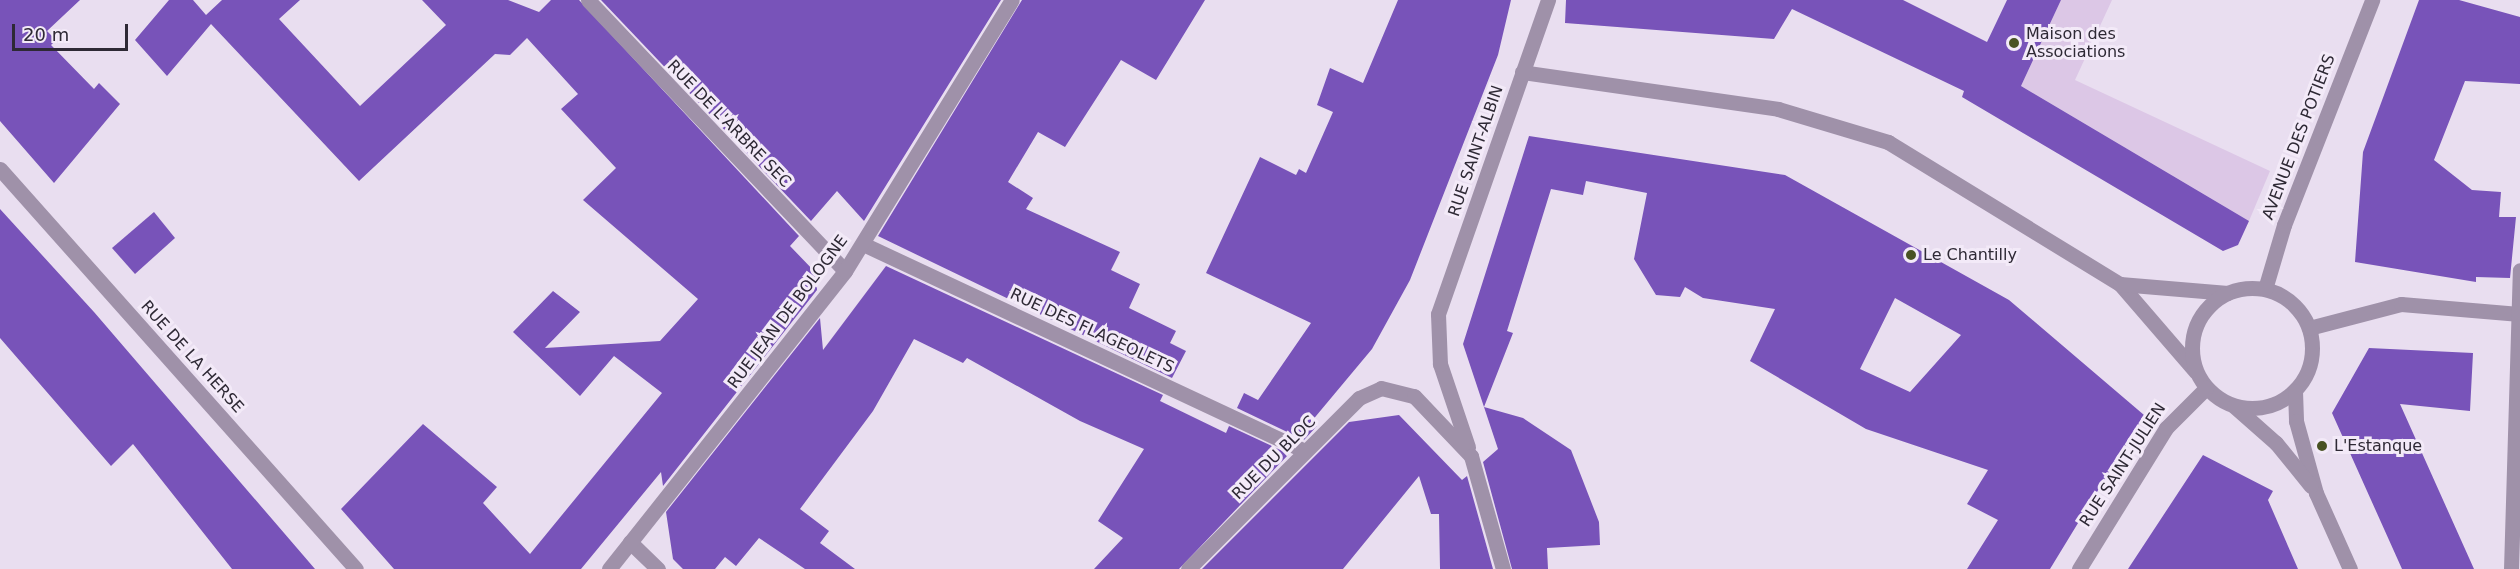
<!DOCTYPE html>
<html>
<head>
<meta charset="utf-8">
<style>
  body { margin:0 }
  #map { position:relative; width:2520px; height:569px; overflow:hidden; background:#e9def0; font-family:"DejaVu Sans",sans-serif }
  div>[style] { position:absolute }
  [style*='--x'] { left:calc(var(--x)*1px); top:calc(var(--y)*1px); width:calc(var(--w)*1px); rotate:calc(var(--a)*1deg) }
  .plaza>* { inset:0; background:#dcc7e6 }
  .building>* { inset:0; background:#7853b9 }
  .minor>* { height:15px; margin:-7.5px; padding:0 7.5px; transform-origin:7.5px; border-radius:7.5px; background:#9f91a9 }
  .minor>.ring { margin:-7.5px; padding:0; box-sizing:content-box; background:none; border:15px solid #9f91a9; border-radius:50% }
  .dots>* { width:16px; height:16px; translate:-50% -50%; box-sizing:border-box; border:3px solid #f3eaf8; border-radius:50% }
  span { translate:-50% -50%; white-space:nowrap; text-align:center; line-height:1.15; -webkit-text-stroke:6px #f3eaf8; paint-order:stroke }
  .poi-label { font-size:16px; color:#2e2935 }
  .left { translate:0 -50%; text-align:left }
  .street-label { font-size:16px; color:#2e2935 }
  .scale { position:absolute; left:12px; top:24px; width:116px; height:27px; box-sizing:border-box; border:3px solid #2e2935; border-top:0; padding-left:8px; font-size:18px; line-height:21px; white-space:nowrap; color:#2e2935; -webkit-text-stroke:4px #f3eaf8; paint-order:stroke }
</style>
</head>
<body>
<div id="map">
  <div class="plaza">
    <i style="clip-path:polygon(2061px 0,2112px 0,2075px 80px,2270px 171px,2249px 221px,2021px 86px)"></i>
  </div>
  <div class="building">
    <i style="clip-path:polygon(0 0,80px 0,47px 31px,56px 40px,51px 45px,94px 89px,99px 83px,120px 104px,54px 183px,0 121px)"></i>
    <i style="clip-path:polygon(169px 0,193px 0,206px 15px,222px 0,300px 0,279px 19px,360px 106px,446px 25px,422px 0,508px 0,539px 12px,551px 0,579px 0,799px 236px,790px 246px,816px 273px,817px 290px,663px 486px,661px 472px,581px 569px,394px 569px,341px 509px,423px 424px,497px 487px,483px 503px,530px 554px,662px 393px,614px 356px,580px 396px,513px 332px,553px 291px,580px 312px,545px 348px,660px 341px,698px 299px,583px 200px,616px 168px,561px 109px,578px 94px,527px 38px,510px 55px,495px 54px,359px 181px,211px 24px,167px 76px,135px 40px)"></i>
    <i style="clip-path:polygon(601px 0,1001px 0,864px 221px,837px 191px,811px 221px)"></i>
    <i style="clip-path:polygon(1022px 0,1205px 0,1156px 80px,1121px 60px,1065px 147px,1038px 132px,1008px 182px,1033px 198px,1026px 209px,1120px 252px,1111px 270px,1140px 284px,1129px 308px,1176px 331px,1170px 343px,1186px 351px,1172px 378px,878px 236px)"></i>
    <i style="clip-path:polygon(1398px 0,1511px 0,1498px 55px,1410px 280px,1372px 349px,1306px 428px,1317px 426px,1304px 440px,1237px 408px,1244px 393px,1258px 400px,1311px 323px,1206px 273px,1260px 157px,1296px 175px,1299px 169px,1306px 173px,1333px 112px,1317px 105px,1330px 68px,1363px 83px)"></i>
    <i style="clip-path:polygon(1566px 0,1903px 0,1987px 42px,2007px 0,2061px 0,2021px 86px,2249px 221px,2238px 245px,2223px 251px,1962px 97px,1964px 91px,1792px 9px,1774px 39px,1565px 23px)"></i>
    <i style="clip-path:polygon(2419px 0,2459px 0,2520px 17px,2520px 84px,2465px 81px,2434px 160px,2472px 190px,2501px 192px,2499px 217px,2516px 217px,2510px 278px,2476px 277px,2476px 282px,2355px 262px,2363px 152px)"></i>
    <i style="clip-path:polygon(evenodd,1529px 136px,1785px 175px,2009px 300px,2144px 415px,2050px 569px,1967px 569px,1998px 520px,1967px 504px,1988px 470px,1866px 429px,1750px 361px,1775px 309px,1703px 298px,1685px 287px,1680px 297px,1656px 295px,1634px 259px,1647px 193px,1586px 181px,1583px 195px,1551px 189px,1507px 331px,1513px 333px,1484px 407px,1523px 418px,1571px 450px,1599px 522px,1600px 545px,1547px 548px,1548px 569px,1512px 569px,1483px 462px,1498px 449px,1463px 344px,1529px 136px,1895px 298px,1961px 335px,1910px 392px,1860px 369px,1895px 298px)"></i>
    <i style="clip-path:polygon(0 209px,94px 312px,315px 569px,232px 569px,133px 444px,111px 466px,0 338px)"></i>
    <i style="clip-path:polygon(154px 212px,175px 238px,135px 274px,112px 248px)"></i>
    <i style="clip-path:polygon(886px 266px,1163px 395px,1160px 401px,1226px 433px,1229px 426px,1289px 454px,1179px 569px,1094px 569px,1123px 538px,1098px 521px,1144px 449px,1080px 421px,967px 358px,963px 363px,914px 339px,873px 411px,800px 509px,829px 531px,820px 543px,855px 569px,805px 569px,759px 538px,736px 566px,725px 557px,715px 569px,683px 569px,673px 559px,666px 512px,820px 318px,823px 350px)"></i>
    <i style="clip-path:polygon(2369px 348px,2473px 353px,2470px 411px,2400px 404px,2474px 569px,2402px 569px,2332px 413px)"></i>
    <i style="clip-path:polygon(1399px 415px,1462px 480px,1467px 476px,1493px 569px,1440px 569px,1439px 514px,1431px 514px,1419px 476px,1343px 569px,1202px 569px,1349px 422px)"></i>
    <i style="clip-path:polygon(2203px 455px,2273px 491px,2268px 500px,2298px 569px,2128px 569px)"></i>
  </div>
  <div class="minor">
    <i style="--x:588;--y:0;--w:373;--a:46.5"></i>
    <i style="--x:1522;--y:72;--w:259;--a:8.2"></i>
    <i style="--x:1778;--y:109;--w:115;--a:16.7"></i>
    <i style="--x:1888;--y:142;--w:272;--a:31.5"></i>
    <i style="--x:2120;--y:284;--w:116;--a:49.2"></i>
    <i style="--x:0;--y:169;--w:535;--a:48.33"></i>
    <i style="--x:863;--y:244;--w:488;--a:25.1"></i>
    <i style="--x:2120;--y:284;--w:108;--a:4.8"></i>
    <i class="ring" style="left:2192px;top:288px;width:105px;height:105px"></i>
    <i style="--x:2265;--y:289;--w:67;--a:-73.5"></i>
    <i style="--x:2284;--y:225;--w:242;--a:-68.6"></i>
    <i style="--x:2309;--y:328;--w:95;--a:-14.6"></i>
    <i style="--x:2401;--y:304;--w:119;--a:4.8"></i>
    <i style="--x:2295;--y:391;--w:30;--a:88"></i>
    <i style="--x:2296;--y:421;--w:75;--a:74.5"></i>
    <i style="--x:2316;--y:493;--w:83;--a:65.9"></i>
    <i style="--x:2234;--y:406;--w:56;--a:41.4"></i>
    <i style="--x:2276;--y:443;--w:55;--a:50.9"></i>
    <i style="--x:1468;--y:447;--w:88;--a:-108.6"></i>
    <i style="--x:1440;--y:364;--w:50;--a:-92.3"></i>
    <i style="--x:1438;--y:314;--w:333;--a:-70.7"></i>
    <i style="--x:630;--y:542;--w:39;--a:44"></i>
    <i style="--x:609;--y:569;--w:380;--a:-51.6"></i>
    <i style="--x:845;--y:271;--w:318;--a:-58.4"></i>
    <i style="--x:1188;--y:569;--w:242;--a:-45"></i>
    <i style="--x:1359;--y:398;--w:24;--a:-24"></i>
    <i style="--x:1381;--y:388;--w:34;--a:14"></i>
    <i style="--x:1414;--y:396;--w:83;--a:46.5"></i>
    <i style="--x:1471;--y:456;--w:117;--a:74.2"></i>
    <i style="--x:2079;--y:569;--w:166;--a:-58.3"></i>
    <i style="--x:2166;--y:428;--w:57;--a:-45"></i>
    <i style="--x:2511;--y:569;--w:299;--a:-88.3"></i>
  </div>
  <div class="dots">
    <i style="left:2014px;top:43px;background:#495223"></i>
    <i style="left:1911px;top:255px;background:#495223"></i>
    <i style="left:2322px;top:446px;background:#495223"></i>
  </div>
  <div class="poi-label">
    <span class="left" style="left:2026px;top:43px">Maison des<br>Associations</span>
    <span class="left" style="left:1923px;top:255px">Le Chantilly</span>
    <span class="left" style="left:2334px;top:446px">L'Estanque</span>
  </div>
  <div class="street-label">
    <span style="left:729px;top:124px;rotate:46deg">RUE DE L'ARBRE SEC</span>
    <span style="left:2299px;top:137px;rotate:-69deg">AVENUE DES POTIERS</span>
    <span style="left:1476px;top:151px;rotate:-71deg">RUE SAINT-ALBIN</span>
    <span style="left:788px;top:312px;rotate:-53deg">RUE JEAN DE BOLOGNE</span>
    <span style="left:1092px;top:331px;rotate:25deg">RUE DES FLAGEOLETS</span>
    <span style="left:192px;top:357px;rotate:48deg">RUE DE LA HERSE</span>
    <span style="left:1274px;top:458px;rotate:-45deg">RUE DU BLOC</span>
    <span style="left:2123px;top:465px;rotate:-57deg">RUE SAINT-JULIEN</span>
  </div>
  <div class="scale">20 m</div>
</div>
</body>
</html>
